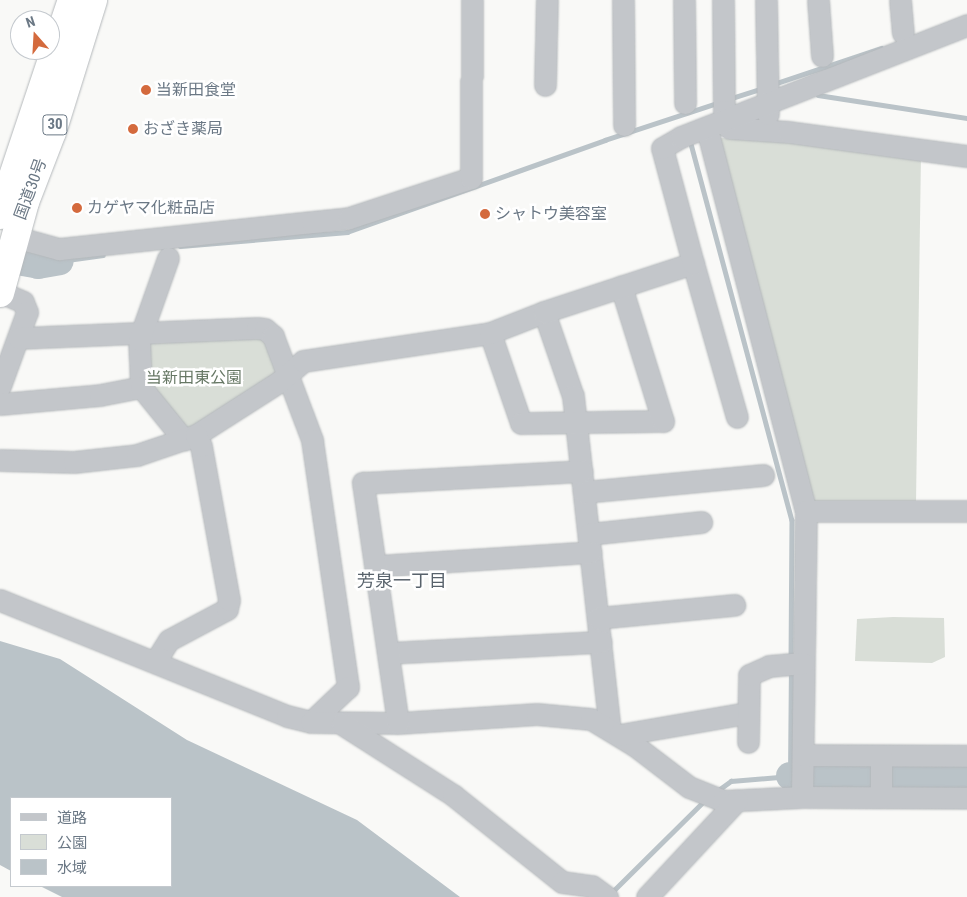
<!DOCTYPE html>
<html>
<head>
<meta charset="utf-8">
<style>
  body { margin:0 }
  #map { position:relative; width:967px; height:897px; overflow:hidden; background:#f9f9f7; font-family:"Roboto Condensed","Noto Sans JP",sans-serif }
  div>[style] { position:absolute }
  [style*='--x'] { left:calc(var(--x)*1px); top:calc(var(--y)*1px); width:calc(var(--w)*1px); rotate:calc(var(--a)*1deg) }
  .green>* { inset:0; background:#d9ded7 }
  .water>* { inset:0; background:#bac3c8 }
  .stream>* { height:4.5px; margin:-2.25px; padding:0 2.25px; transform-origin:2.25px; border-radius:2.25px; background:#bac3c8 }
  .river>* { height:28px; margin:-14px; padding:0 14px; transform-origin:14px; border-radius:14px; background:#bac3c8 }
  .roads { filter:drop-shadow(0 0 1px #b4b8bb) drop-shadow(0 0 1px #b4b8bb) }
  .minor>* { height:21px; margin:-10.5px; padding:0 10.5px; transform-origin:10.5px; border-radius:10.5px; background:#c3c6ca }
  .highway>* { height:28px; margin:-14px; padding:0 14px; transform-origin:14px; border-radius:14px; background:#fff }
  .dots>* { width:14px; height:14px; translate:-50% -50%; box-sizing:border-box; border:2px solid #fff; border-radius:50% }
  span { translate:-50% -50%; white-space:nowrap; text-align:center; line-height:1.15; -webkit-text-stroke:5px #fff; paint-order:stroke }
  .shield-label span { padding:1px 4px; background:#fff; border:1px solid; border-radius:4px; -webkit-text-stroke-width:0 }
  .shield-label { font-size:15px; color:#6b7885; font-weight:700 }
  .poi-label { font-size:16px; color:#6b7885 }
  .left { translate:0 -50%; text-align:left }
  .street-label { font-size:16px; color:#6b7885 }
  .park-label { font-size:16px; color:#677865 }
  .neighbourhood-label { font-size:18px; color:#58626b }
  .legend { position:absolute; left:10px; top:797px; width:162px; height:90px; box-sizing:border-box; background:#fff; border:1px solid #c4c9ce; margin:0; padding:6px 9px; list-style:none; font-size:15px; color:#6b7885 }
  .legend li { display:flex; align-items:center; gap:10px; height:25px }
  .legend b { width:25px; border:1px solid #c4c9ce }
  .north { position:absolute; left:10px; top:10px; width:50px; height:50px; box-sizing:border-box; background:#fff; border:1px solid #c4c9ce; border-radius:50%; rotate:341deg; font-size:14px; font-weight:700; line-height:20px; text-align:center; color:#6b7885 }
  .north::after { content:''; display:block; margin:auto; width:18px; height:22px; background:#d46a3d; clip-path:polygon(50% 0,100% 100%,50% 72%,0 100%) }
</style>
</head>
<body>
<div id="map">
  <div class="green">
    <i style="clip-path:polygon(718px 138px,786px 140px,921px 153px,916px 503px,814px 502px)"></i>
    <i style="clip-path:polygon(261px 332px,278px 363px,274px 376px,190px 428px,183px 427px,148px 384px,146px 348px,155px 340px)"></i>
    <i style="clip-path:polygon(893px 617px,944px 618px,945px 657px,932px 663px,855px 661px,857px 619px)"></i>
  </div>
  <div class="water">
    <i style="clip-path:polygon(0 641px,60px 659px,187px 740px,357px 820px,460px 897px,62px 897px,40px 886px,171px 886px,171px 798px,11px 798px,11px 871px,0 865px)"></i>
  </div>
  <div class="stream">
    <i style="--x:774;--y:84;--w:113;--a:-18.6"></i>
    <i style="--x:818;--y:95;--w:151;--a:8.8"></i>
    <i style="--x:729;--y:99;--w:35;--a:-18"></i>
    <i style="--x:690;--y:140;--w:393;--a:75"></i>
    <i style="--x:792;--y:520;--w:139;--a:90.4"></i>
    <i style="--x:180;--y:246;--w:168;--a:-4.8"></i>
    <i style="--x:347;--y:232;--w:274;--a:-19.6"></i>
    <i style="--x:605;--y:140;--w:118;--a:-18.3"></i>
    <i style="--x:60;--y:261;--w:43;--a:-7.9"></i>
    <i style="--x:717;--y:791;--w:17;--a:-36"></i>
    <i style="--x:731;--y:781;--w:59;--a:-4.8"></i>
    <i style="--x:790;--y:776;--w:107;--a:-89.5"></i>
    <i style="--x:611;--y:893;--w:132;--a:-44.7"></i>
  </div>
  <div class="river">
    <i style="--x:0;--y:258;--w:39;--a:10"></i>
    <i style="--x:38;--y:265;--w:22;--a:-10"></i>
    <i style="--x:790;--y:776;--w:177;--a:0"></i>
  </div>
  <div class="roads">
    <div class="minor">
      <i style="--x:623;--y:0;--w:125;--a:89.5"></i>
      <i style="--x:684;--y:0;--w:103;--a:89.4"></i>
      <i style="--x:723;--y:0;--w:111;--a:89.5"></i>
      <i style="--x:724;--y:111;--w:14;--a:82"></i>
      <i style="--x:726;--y:125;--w:5;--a:37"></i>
      <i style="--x:730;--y:128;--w:59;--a:3.9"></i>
      <i style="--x:789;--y:132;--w:180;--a:7.7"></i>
      <i style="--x:766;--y:0;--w:114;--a:89"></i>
      <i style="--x:818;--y:0;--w:56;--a:85.9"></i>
      <i style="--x:900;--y:0;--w:33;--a:85"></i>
      <i style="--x:545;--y:85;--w:85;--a:-88.7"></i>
      <i style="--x:707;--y:129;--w:395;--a:75.5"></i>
      <i style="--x:806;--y:511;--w:286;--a:90.8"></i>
      <i style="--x:15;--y:237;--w:46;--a:15.3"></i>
      <i style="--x:59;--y:249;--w:254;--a:-6.1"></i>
      <i style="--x:312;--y:222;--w:37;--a:-6"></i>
      <i style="--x:349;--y:218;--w:128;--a:-18.2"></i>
      <i style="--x:471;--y:178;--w:178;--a:-89.7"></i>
      <i style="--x:693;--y:263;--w:160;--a:74.1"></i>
      <i style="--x:0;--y:292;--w:25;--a:23"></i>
      <i style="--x:23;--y:302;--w:11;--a:68"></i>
      <i style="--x:27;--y:312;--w:79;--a:110"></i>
      <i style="--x:544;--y:312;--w:89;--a:71"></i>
      <i style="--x:573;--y:396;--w:335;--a:83.7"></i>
      <i style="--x:490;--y:333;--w:95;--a:71"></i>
      <i style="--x:521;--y:423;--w:142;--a:-0.8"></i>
      <i style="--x:663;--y:421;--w:141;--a:-107.3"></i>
      <i style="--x:19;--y:338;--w:238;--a:-2.4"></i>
      <i style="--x:257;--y:328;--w:8;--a:7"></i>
      <i style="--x:265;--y:329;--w:11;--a:41"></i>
      <i style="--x:273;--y:336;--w:111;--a:69.4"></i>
      <i style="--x:312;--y:440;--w:250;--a:81.7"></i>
      <i style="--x:348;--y:687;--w:51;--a:136.6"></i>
      <i style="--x:141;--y:387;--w:47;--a:-92.4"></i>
      <i style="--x:139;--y:340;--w:87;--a:-70.5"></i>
      <i style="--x:0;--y:404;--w:100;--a:-5.1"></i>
      <i style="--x:100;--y:395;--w:42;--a:-11"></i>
      <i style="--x:141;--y:387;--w:68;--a:50.9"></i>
      <i style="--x:0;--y:460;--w:74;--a:1.5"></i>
      <i style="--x:74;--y:462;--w:63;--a:-6.3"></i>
      <i style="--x:137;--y:455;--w:62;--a:-18.7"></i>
      <i style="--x:196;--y:435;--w:98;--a:-32.6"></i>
      <i style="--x:279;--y:382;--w:32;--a:-41"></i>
      <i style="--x:303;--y:361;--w:189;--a:-8.5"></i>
      <i style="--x:490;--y:333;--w:58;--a:-21.3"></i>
      <i style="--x:544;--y:312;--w:157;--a:-18.2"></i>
      <i style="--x:693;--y:263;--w:119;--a:-105.1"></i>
      <i style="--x:662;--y:148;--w:22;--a:-30"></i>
      <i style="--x:681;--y:137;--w:307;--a:-21.4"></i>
      <i style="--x:584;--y:492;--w:180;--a:-5.4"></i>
      <i style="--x:806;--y:511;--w:161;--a:0"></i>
      <i style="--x:589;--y:534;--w:113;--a:-6.1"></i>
      <i style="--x:375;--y:566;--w:216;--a:-3.7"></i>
      <i style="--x:0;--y:600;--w:310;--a:22"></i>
      <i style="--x:287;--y:716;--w:25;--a:14"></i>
      <i style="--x:311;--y:722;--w:87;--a:0.7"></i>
      <i style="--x:398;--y:723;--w:139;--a:-3.7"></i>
      <i style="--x:537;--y:714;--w:54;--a:5.3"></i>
      <i style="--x:591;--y:719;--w:50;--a:31.2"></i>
      <i style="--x:634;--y:745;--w:69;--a:37.4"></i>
      <i style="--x:689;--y:787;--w:37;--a:22"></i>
      <i style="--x:723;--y:801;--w:79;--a:-2.9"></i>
      <i style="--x:802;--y:797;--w:165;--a:0.3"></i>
      <i style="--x:598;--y:618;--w:137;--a:-5.5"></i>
      <i style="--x:388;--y:653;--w:213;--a:-3"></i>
      <i style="--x:155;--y:662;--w:26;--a:-58"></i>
      <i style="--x:169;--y:640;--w:66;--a:-28.1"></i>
      <i style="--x:227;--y:609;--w:9;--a:-77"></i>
      <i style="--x:229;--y:600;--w:157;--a:-100.3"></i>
      <i style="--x:201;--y:446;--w:12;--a:-114"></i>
      <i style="--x:398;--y:723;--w:243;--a:-98.3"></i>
      <i style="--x:363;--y:483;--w:219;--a:-3.1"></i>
      <i style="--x:342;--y:724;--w:132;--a:32.6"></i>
      <i style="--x:453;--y:795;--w:139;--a:38.6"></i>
      <i style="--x:562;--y:882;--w:30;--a:8"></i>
      <i style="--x:592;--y:886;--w:19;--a:36"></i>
      <i style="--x:619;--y:735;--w:130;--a:-9.8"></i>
      <i style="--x:748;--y:742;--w:67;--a:-89.1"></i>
      <i style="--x:749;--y:675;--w:22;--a:-24"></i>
      <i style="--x:769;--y:666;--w:34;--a:-5"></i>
      <i style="--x:803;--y:755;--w:164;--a:0.3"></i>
      <i style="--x:881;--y:756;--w:41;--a:90"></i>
      <i style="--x:647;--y:897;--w:132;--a:-47.1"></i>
    </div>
    <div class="highway">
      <i style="--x:0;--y:215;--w:227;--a:-71.5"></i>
      <i style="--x:0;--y:293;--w:94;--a:-74.6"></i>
      <i style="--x:25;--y:202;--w:75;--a:-68.9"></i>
      <i style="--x:52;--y:132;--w:138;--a:-72.7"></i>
    </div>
  </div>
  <div class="dots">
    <i style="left:146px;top:90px;background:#d46a3d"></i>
    <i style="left:133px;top:129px;background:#d46a3d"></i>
    <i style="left:77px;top:208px;background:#d46a3d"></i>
    <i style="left:485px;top:214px;background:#d46a3d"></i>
  </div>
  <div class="shield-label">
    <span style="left:55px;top:125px">30</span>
  </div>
  <div class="poi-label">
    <span class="left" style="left:156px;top:90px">当新田食堂</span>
    <span class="left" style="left:143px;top:129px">おざき薬局</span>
    <span class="left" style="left:87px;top:208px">カゲヤマ化粧品店</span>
    <span class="left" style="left:495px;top:214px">シャトウ美容室</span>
  </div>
  <div class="street-label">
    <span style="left:31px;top:189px;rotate:-70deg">国道30号</span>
  </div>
  <div class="park-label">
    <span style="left:194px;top:378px">当新田東公園</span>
  </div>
  <div class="neighbourhood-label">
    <span style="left:402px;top:581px">芳泉一丁目</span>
  </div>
  <ul class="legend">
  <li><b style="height:6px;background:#c3c6ca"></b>道路</li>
  <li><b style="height:14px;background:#d9ded7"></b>公園</li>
  <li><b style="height:14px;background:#bac3c8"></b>水域</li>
  </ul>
  <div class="north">N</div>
</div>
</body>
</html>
